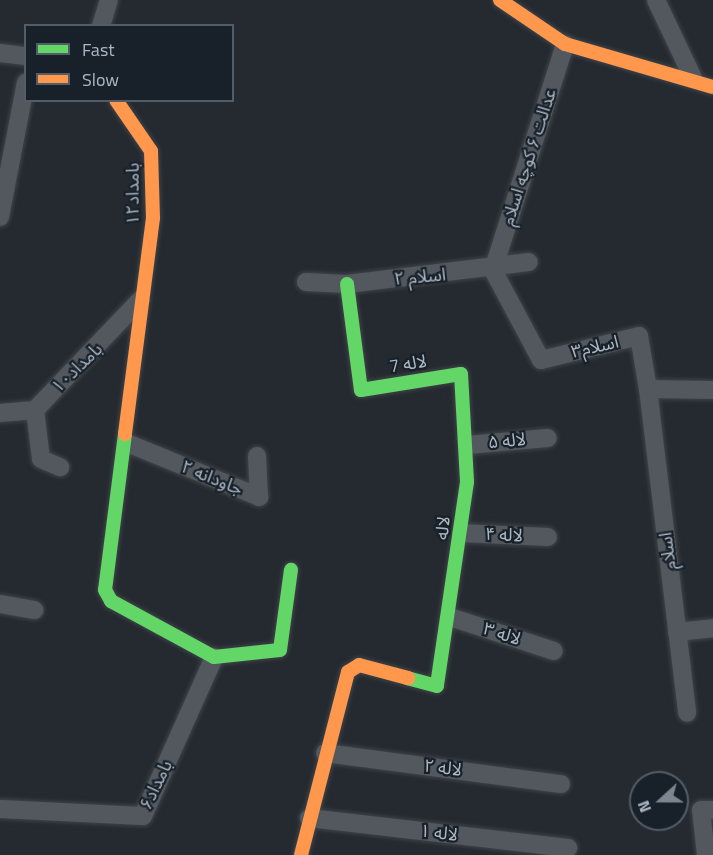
<!DOCTYPE html>
<html>
<head>
<meta charset="utf-8">
<style>
  body { margin:0 }
  #map { position:relative; width:713px; height:855px; overflow:hidden; background:#242a30; font-family:"Titillium Web","Noto Sans Arabic",sans-serif }
  div>[style] { position:absolute }
  [style*='--x'] { left:calc(var(--x)*1px); top:calc(var(--y)*1px); width:calc(var(--w)*1px); rotate:calc(var(--a)*1deg) }
  .roads { filter:drop-shadow(0 0 2px #404449) drop-shadow(0 0 2px #404449) }
  .street>* { height:18px; margin:-9px; padding:0 9px; transform-origin:9px; border-radius:9px; background:#53585f }
  .fast>* { height:14px; margin:-7px; padding:0 7px; transform-origin:7px; border-radius:7px; background:#63d668 }
  .slow>* { height:14px; margin:-7px; padding:0 7px; transform-origin:7px; border-radius:7px; background:#ff974d }
  span { translate:-50% -50%; white-space:nowrap; text-align:center; line-height:1.15; -webkit-text-stroke:4.5px #18212a; paint-order:stroke }
  .street-label { font-size:18px; color:#acb7c3 }
  .legend { position:absolute; left:24px; top:24px; width:210px; height:78px; box-sizing:border-box; background:#18212a; border:2px solid #535d67; margin:0; padding:8px 10px; list-style:none; font-size:18px; color:#acb7c3 }
  .legend li { display:flex; align-items:center; gap:12px; height:30px }
  .legend b { width:30px; border:2px solid #535d67 }
  .north { position:absolute; left:629px; top:771px; width:60px; height:60px; box-sizing:border-box; background:#18212a; border:2px solid #535d67; border-radius:50%; rotate:249deg; font-size:16px; font-weight:700; line-height:24px; text-align:center; color:#acb7c3 }
  .north::after { content:''; display:block; margin:auto; width:21px; height:27px; background:#7c8690; clip-path:polygon(50% 0,100% 100%,50% 72%,0 100%) }
</style>
</head>
<body>
<div id="map">
  <div class="roads">
    <div class="street">
      <i style="--x:656;--y:0;--w:86;--a:64.6"></i>
      <i style="--x:101;--y:26;--w:27;--a:-73"></i>
      <i style="--x:0;--y:53;--w:26;--a:7"></i>
      <i style="--x:0;--y:217;--w:137;--a:-79.1"></i>
      <i style="--x:493;--y:270;--w:102;--a:61.9"></i>
      <i style="--x:541;--y:360;--w:101;--a:-13.8"></i>
      <i style="--x:639;--y:336;--w:54;--a:80.4"></i>
      <i style="--x:648;--y:389;--w:65;--a:0.9"></i>
      <i style="--x:493;--y:270;--w:237;--a:-72.3"></i>
      <i style="--x:306;--y:282;--w:41;--a:2.8"></i>
      <i style="--x:347;--y:284;--w:183;--a:-6.9"></i>
      <i style="--x:648;--y:389;--w:326;--a:83.1"></i>
      <i style="--x:35;--y:410;--w:49;--a:83"></i>
      <i style="--x:41;--y:459;--w:21;--a:23"></i>
      <i style="--x:0;--y:413;--w:35;--a:-5"></i>
      <i style="--x:35;--y:410;--w:153;--a:-46.3"></i>
      <i style="--x:127;--y:443;--w:143;--a:22.2"></i>
      <i style="--x:259;--y:497;--w:41;--a:-92.8"></i>
      <i style="--x:467;--y:445;--w:81;--a:-4.9"></i>
      <i style="--x:461;--y:533;--w:87;--a:2.6"></i>
      <i style="--x:0;--y:604;--w:35;--a:10"></i>
      <i style="--x:450;--y:617;--w:109;--a:18.1"></i>
      <i style="--x:677;--y:632;--w:36;--a:-6"></i>
      <i style="--x:325;--y:753;--w:238;--a:7.5"></i>
      <i style="--x:0;--y:809;--w:143;--a:2.8"></i>
      <i style="--x:143;--y:816;--w:174;--a:-65.9"></i>
      <i style="--x:309;--y:818;--w:261;--a:6.6"></i>
      <i style="--x:706;--y:855;--w:45;--a:-96.3"></i>
      <i style="--x:701;--y:810;--w:12;--a:0"></i>
    </div>
    <div class="fast">
      <i style="--x:347;--y:284;--w:107;--a:82.5"></i>
      <i style="--x:361;--y:390;--w:101;--a:-9.1"></i>
      <i style="--x:461;--y:374;--w:108;--a:86.8"></i>
      <i style="--x:467;--y:482;--w:206;--a:98.4"></i>
      <i style="--x:437;--y:686;--w:30;--a:-165"></i>
      <i style="--x:125;--y:434;--w:157;--a:97.3"></i>
      <i style="--x:105;--y:590;--w:13;--a:61"></i>
      <i style="--x:111;--y:601;--w:117;--a:28.5"></i>
      <i style="--x:214;--y:657;--w:66;--a:-6.1"></i>
      <i style="--x:280;--y:650;--w:81;--a:-82.2"></i>
    </div>
    <div class="slow">
      <i style="--x:500;--y:0;--w:78;--a:34.1"></i>
      <i style="--x:565;--y:44;--w:154;--a:16.2"></i>
      <i style="--x:116;--y:100;--w:62;--a:55.5"></i>
      <i style="--x:151;--y:151;--w:67;--a:88.3"></i>
      <i style="--x:153;--y:218;--w:218;--a:97.4"></i>
      <i style="--x:301;--y:855;--w:189;--a:-75.6"></i>
      <i style="--x:348;--y:672;--w:13;--a:-32"></i>
      <i style="--x:359;--y:665;--w:51;--a:14.9"></i>
    </div>
  </div>
  <div class="street-label">
    <span style="left:529px;top:157px;rotate:-72deg">عدالت ۶ کوچه اسلام</span>
    <span style="left:133px;top:194px;rotate:-90deg">بامداد۱۲</span>
    <span style="left:420px;top:277px;rotate:-5deg">اسلام ۲</span>
    <span style="left:595px;top:347px;rotate:-13deg">اسلام۳</span>
    <span style="left:408px;top:364px;rotate:-9deg">لاله 7</span>
    <span style="left:77px;top:368px;rotate:-44deg">بامداد۱۰</span>
    <span style="left:507px;top:441px;rotate:-5deg">لاله ۵</span>
    <span style="left:212px;top:478px;rotate:22deg">جاودانه ۲</span>
    <span style="left:443px;top:528px;rotate:-83deg">لاله</span>
    <span style="left:504px;top:535px;rotate:3deg">لاله ۴</span>
    <span style="left:668px;top:551px;rotate:-97deg">اسلام</span>
    <span style="left:502px;top:634px;rotate:18deg">لاله ۳</span>
    <span style="left:443px;top:768px;rotate:7deg">لاله ۲</span>
    <span style="left:156px;top:785px;rotate:-64deg">بامداد۶</span>
    <span style="left:439px;top:833px;rotate:7deg">لاله ۱</span>
  </div>
  <ul class="legend">
  <li><b style="height:8px;background:#63d668"></b>Fast</li>
  <li><b style="height:8px;background:#ff974d"></b>Slow</li>
  </ul>
  <div class="north">N</div>
</div>
</body>
</html>
